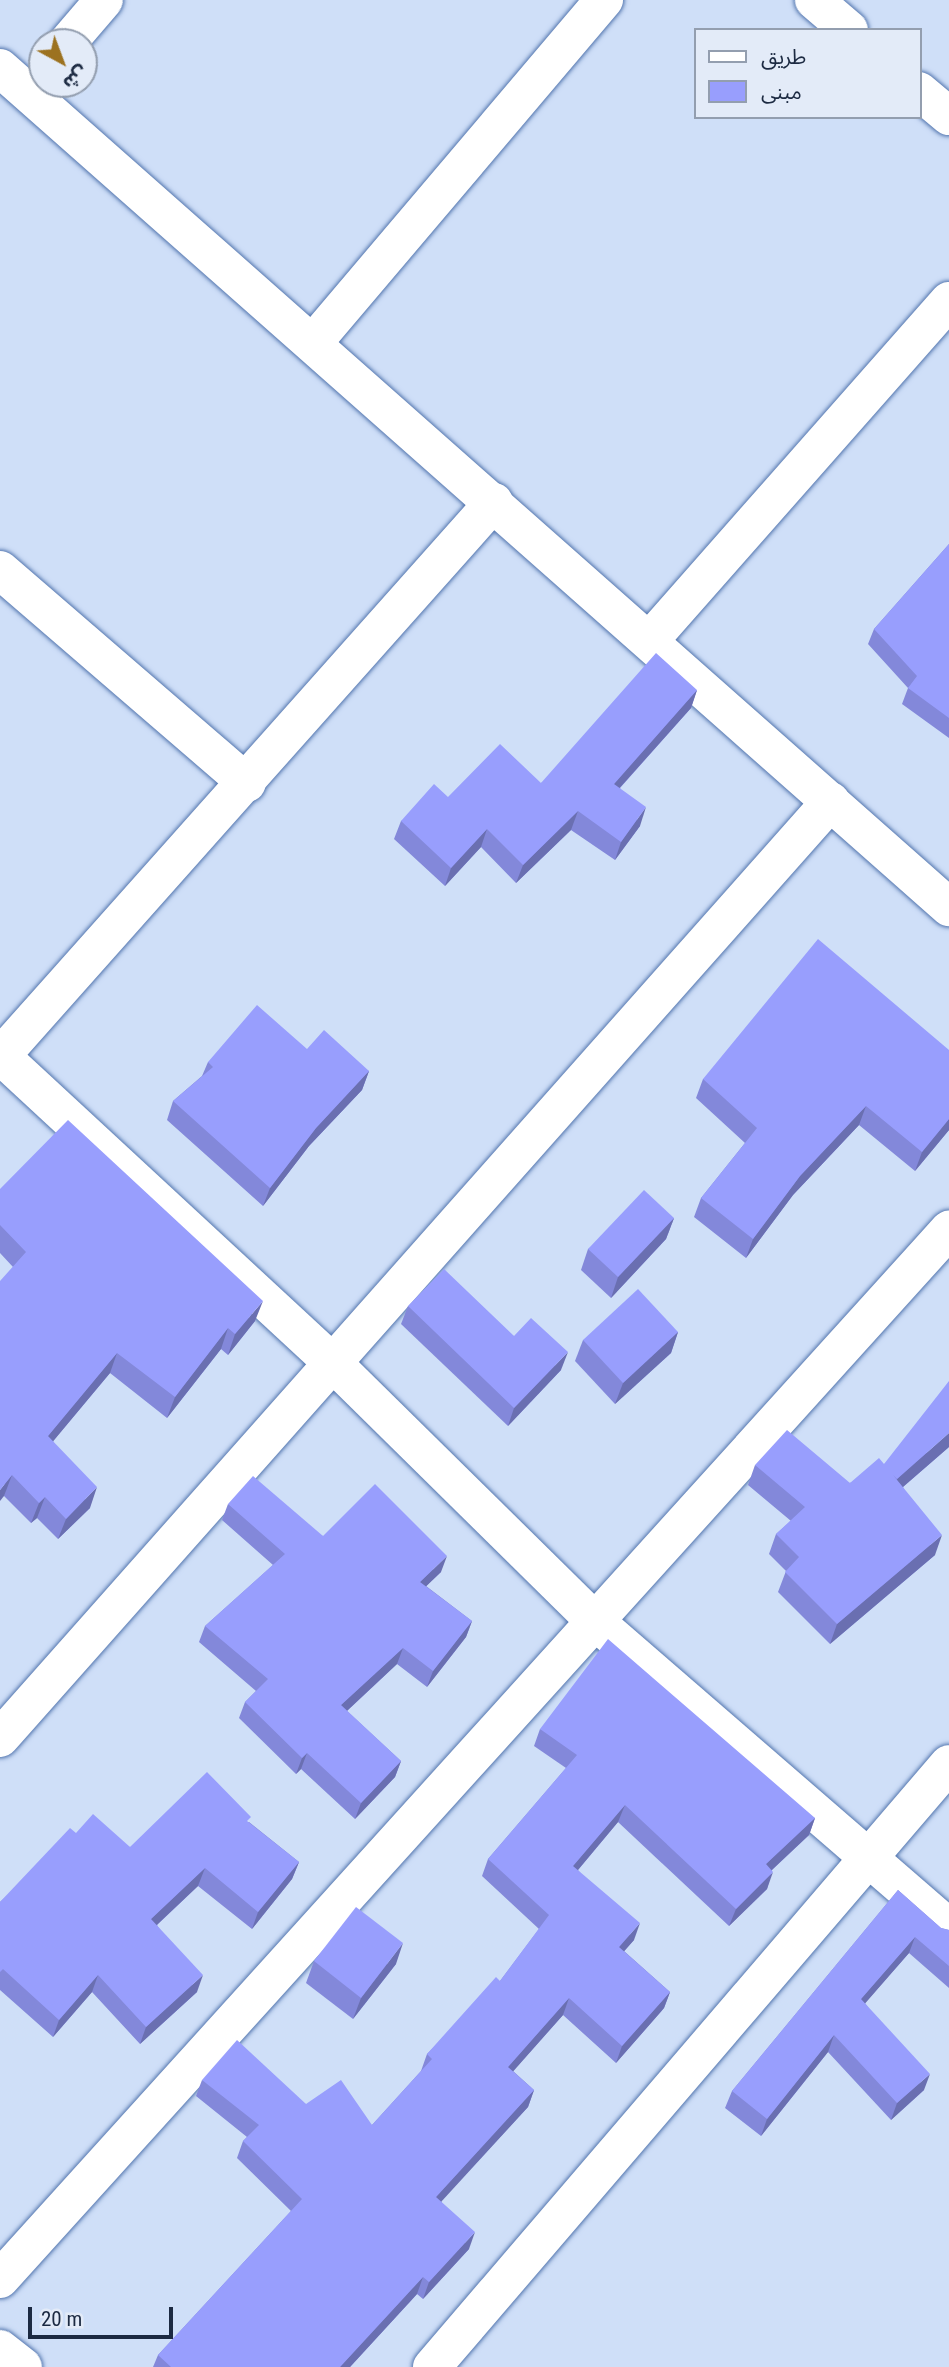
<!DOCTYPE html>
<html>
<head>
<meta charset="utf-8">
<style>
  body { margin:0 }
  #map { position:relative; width:949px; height:2367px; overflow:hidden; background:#cfdff8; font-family:"Roboto Condensed","Noto Sans Arabic",sans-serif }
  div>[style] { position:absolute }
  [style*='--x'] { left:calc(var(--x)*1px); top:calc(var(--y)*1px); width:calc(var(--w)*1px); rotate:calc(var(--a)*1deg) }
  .roads { filter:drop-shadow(0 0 2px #5275ae) drop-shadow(0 0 2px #5275ae) }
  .street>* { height:38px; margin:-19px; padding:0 19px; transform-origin:19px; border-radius:19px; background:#fff }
  .wall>* { inset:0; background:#8388da }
  .shaded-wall>* { inset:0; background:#6a6fb1 }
  .building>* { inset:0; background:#989efd }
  span { translate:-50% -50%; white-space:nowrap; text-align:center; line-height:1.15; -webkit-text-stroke:5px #e3ebf8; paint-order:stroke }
  .legend { position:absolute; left:694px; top:28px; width:228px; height:91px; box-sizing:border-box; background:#e3ebf8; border:2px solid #939eaf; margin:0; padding:9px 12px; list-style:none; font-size:21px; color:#1c2a42 }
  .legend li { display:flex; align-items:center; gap:14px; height:35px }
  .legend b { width:35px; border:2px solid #939eaf }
  .north { position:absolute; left:28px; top:28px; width:70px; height:70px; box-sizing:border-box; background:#e3ebf8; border:2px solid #939eaf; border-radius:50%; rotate:139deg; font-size:19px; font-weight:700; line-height:28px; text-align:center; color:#1c2a42 }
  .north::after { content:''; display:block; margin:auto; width:24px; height:32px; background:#9c7220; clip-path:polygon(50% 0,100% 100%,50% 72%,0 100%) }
  .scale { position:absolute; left:28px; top:2307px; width:145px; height:32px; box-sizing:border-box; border:4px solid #1c2a42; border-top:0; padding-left:9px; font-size:21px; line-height:24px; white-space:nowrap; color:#1c2a42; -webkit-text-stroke:5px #e3ebf8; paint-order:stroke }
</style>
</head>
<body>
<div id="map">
  <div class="roads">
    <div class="street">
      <i style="--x:814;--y:0;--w:46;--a:40.6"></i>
      <i style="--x:68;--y:42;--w:55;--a:-49.4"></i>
      <i style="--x:0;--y:68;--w:1267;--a:41.48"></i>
      <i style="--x:919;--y:91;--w:39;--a:40"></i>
      <i style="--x:313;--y:343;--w:450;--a:-49.7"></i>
      <i style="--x:0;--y:570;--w:326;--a:40.8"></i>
      <i style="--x:650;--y:640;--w:452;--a:-48.6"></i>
      <i style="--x:0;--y:1055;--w:455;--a:42.8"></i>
      <i style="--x:334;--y:1364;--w:366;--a:44.6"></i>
      <i style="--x:595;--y:1621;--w:469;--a:40.9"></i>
      <i style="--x:0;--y:1057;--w:743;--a:-48.33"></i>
      <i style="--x:0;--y:1738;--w:1252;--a:-48.43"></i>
      <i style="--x:0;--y:2279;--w:1415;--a:-47.87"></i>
      <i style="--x:0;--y:2349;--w:29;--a:38"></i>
      <i style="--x:432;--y:2367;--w:794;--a:-49.39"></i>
    </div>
  </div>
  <div class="wall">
    <i style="clip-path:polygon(949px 544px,949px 738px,902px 704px,908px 688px,868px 644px,874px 629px)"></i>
    <i style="clip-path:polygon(697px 690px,691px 708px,620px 788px,640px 826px,615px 860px,571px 830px,516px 883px,481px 847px,445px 886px,394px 839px,401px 821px,448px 797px,541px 783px)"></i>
    <i style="clip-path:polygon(307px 1049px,369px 1071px,362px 1090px,309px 1146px,263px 1206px,167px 1120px,173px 1101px,202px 1076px,208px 1062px)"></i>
    <i style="clip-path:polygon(949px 1050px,949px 1130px,915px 1171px,859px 1125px,793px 1195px,746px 1258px,694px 1217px,701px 1198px,745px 1143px,696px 1098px,703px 1079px)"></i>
    <i style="clip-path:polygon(0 1189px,255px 1321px,228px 1355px,221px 1349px,167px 1418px,110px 1373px,53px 1441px,90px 1508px,58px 1539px,37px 1518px,31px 1523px,4px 1496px,13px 1267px,0 1253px)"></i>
    <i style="clip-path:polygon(674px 1218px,666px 1239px,611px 1298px,581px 1270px,588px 1249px)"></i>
    <i style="clip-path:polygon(408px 1306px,514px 1336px,561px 1370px,508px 1426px,401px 1324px)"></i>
    <i style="clip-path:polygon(678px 1332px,671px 1353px,615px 1404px,575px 1361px,583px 1340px)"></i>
    <i style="clip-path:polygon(949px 1447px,903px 1487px,935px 1555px,830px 1644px,778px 1592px,786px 1571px,769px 1554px,776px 1534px,791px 1521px,748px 1485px,755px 1465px,850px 1483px,884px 1464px)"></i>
    <i style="clip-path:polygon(228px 1504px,323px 1536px,441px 1572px,426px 1586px,472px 1621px,466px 1637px,427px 1687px,397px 1664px,347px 1711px,401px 1761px,395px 1777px,355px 1819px,301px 1769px,296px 1774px,239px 1718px,245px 1702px,256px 1691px,199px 1642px,205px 1626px,273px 1565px,222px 1520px)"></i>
    <i style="clip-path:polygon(540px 1729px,815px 1818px,809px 1835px,772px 1870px,767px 1889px,729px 1926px,618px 1822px,578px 1870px,634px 1940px,624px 1951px,670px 1992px,664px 2008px,616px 2063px,563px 2015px,513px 2071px,534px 2090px,528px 2107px,441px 2201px,469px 2249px,423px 2299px,417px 2294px,350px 2367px,153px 2367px,158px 2355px,291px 2211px,237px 2158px,243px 2141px,247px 2137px,196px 2096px,202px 2080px,306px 2104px,372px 2125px,421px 2071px,427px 2054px,500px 1981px,539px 1929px,482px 1876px,488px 1859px,566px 1768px,534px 1746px)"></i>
    <i style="clip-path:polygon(249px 1822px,299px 1862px,292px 1879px,252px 1929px,198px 1886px,157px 1925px,197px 1992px,140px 2044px,92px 1992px,53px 2037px,0 1990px,0 1902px,76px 1833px,130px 1847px)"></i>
    <i style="clip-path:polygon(898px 1890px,941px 1928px,949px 1930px,949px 1988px,909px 1953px,865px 2003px,924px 2090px,891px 2120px,828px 2052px,761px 2136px,725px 2108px,732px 2091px)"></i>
    <i style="clip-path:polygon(314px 1961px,396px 1964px,353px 2019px,306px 1983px)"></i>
  </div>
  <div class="shaded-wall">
    <i style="clip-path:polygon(697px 690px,691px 708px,607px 802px,614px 784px)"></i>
    <i style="clip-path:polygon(646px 807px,640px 826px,615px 860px,621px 842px)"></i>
    <i style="clip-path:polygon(578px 811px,571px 830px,516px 883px,523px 865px)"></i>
    <i style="clip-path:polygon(487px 829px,481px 847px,445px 886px,451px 868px)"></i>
    <i style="clip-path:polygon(369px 1071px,362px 1090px,309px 1146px,263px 1206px,270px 1188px,316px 1128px)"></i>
    <i style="clip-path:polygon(866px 1106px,859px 1125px,793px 1195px,746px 1258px,753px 1239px,800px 1176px)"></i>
    <i style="clip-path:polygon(949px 1119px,949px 1130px,915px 1171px,922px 1152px)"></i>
    <i style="clip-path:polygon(674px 1218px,666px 1239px,611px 1298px,618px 1277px)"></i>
    <i style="clip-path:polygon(263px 1301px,255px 1321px,228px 1355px,235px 1334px)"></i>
    <i style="clip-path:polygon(228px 1328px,221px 1349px,167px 1418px,175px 1397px)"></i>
    <i style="clip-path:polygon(678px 1332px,671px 1353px,615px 1404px,623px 1383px)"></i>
    <i style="clip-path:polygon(568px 1352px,561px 1370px,508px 1426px,514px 1408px)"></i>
    <i style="clip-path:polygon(117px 1353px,110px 1373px,40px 1457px,48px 1436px)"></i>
    <i style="clip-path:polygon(949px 1433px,949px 1447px,889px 1499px,897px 1479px)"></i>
    <i style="clip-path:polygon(12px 1475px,4px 1496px,0 1501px,0 1490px)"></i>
    <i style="clip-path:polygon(97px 1487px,90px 1508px,58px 1539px,66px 1519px)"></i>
    <i style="clip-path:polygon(45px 1497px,37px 1518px,31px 1523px,39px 1503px)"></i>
    <i style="clip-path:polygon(942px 1535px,935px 1555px,830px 1644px,837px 1624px)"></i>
    <i style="clip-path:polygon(447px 1556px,441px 1572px,414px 1598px,420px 1582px)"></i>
    <i style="clip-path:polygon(472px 1621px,466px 1637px,427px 1687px,433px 1671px)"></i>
    <i style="clip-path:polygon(403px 1648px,397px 1664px,335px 1722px,341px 1705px)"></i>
    <i style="clip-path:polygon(307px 1753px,301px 1769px,296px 1774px,302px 1758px)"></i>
    <i style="clip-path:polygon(401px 1761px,395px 1777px,355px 1819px,361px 1803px)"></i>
    <i style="clip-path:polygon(625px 1805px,618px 1822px,567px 1883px,573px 1866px)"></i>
    <i style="clip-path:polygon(815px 1818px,809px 1835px,760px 1881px,766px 1864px)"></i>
    <i style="clip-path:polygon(299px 1862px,292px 1879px,252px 1929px,258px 1912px)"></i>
    <i style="clip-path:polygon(205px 1868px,198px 1886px,145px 1936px,151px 1919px)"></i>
    <i style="clip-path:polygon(773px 1872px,767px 1889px,729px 1926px,736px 1909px)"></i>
    <i style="clip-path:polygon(640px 1923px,634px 1940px,613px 1964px,619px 1947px)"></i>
    <i style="clip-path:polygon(915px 1937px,909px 1953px,855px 2015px,861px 1999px)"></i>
    <i style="clip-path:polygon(403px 1943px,396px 1964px,353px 2019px,361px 1998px)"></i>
    <i style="clip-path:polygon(98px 1975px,92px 1992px,53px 2037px,59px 2020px)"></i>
    <i style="clip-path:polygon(203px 1975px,197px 1992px,140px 2044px,146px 2027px)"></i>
    <i style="clip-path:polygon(670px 1992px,664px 2008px,616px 2063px,622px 2046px)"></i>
    <i style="clip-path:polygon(569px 1998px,563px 2015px,502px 2084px,508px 2067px)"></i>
    <i style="clip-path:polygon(834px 2035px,828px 2052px,761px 2136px,767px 2119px)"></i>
    <i style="clip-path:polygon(930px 2074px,924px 2090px,891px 2120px,897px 2103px)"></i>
    <i style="clip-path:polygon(534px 2090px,528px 2107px,430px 2214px,436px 2197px)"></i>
    <i style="clip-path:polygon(475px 2232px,469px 2249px,423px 2299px,429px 2282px)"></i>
    <i style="clip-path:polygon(423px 2277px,417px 2294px,350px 2367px,340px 2367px)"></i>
  </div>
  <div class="building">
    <i style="clip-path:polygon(949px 544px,949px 718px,908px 688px,917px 676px,874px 629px)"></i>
    <i style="clip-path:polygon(656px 653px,697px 690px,614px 784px,646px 807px,621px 842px,578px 811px,523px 865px,487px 829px,451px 868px,401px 821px,434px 784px,448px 797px,500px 744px,541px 783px)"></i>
    <i style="clip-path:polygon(818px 939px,949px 1050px,949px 1119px,922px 1152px,866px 1106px,800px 1176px,753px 1239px,701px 1198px,757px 1128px,703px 1079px)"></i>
    <i style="clip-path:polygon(257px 1005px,307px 1049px,324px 1030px,369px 1071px,316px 1128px,270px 1188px,173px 1101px,213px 1067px,208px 1062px)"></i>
    <i style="clip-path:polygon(68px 1120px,263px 1301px,235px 1334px,228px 1328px,175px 1397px,117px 1353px,48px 1436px,97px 1487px,66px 1519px,45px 1497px,39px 1503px,12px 1475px,0 1490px,0 1281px,26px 1252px,0 1225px,0 1189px)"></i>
    <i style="clip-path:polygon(644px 1190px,674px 1218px,618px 1277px,588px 1249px)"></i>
    <i style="clip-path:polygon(444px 1269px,514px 1336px,531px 1318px,568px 1352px,514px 1408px,408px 1306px)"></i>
    <i style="clip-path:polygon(638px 1289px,678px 1332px,623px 1383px,583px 1340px)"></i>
    <i style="clip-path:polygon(949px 1381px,949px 1433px,897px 1479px,893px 1475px,942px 1535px,837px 1624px,785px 1572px,799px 1557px,776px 1534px,805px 1507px,755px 1465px,787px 1430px,850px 1483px,879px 1458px,884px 1464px)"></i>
    <i style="clip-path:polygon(253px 1476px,323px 1536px,375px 1484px,447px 1556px,420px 1582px,472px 1621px,433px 1671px,403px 1648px,341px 1705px,401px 1761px,361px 1803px,307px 1753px,302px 1758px,245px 1702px,268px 1679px,205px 1626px,285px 1554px,228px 1504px)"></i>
    <i style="clip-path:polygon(608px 1639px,815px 1818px,766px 1864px,773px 1872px,736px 1909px,625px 1805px,573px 1866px,640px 1923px,619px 1947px,670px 1992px,622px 2046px,569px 1998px,508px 2067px,534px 2090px,436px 2197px,475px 2232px,429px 2282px,423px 2277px,340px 2367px,171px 2367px,158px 2355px,302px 2199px,243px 2141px,259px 2125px,202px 2080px,237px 2040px,306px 2104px,341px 2080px,372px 2125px,432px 2059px,427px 2054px,496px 1977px,500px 1981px,549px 1915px,488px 1859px,577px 1755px,540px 1729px)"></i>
    <i style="clip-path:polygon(207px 1772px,251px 1817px,247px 1821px,299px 1862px,258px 1912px,205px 1868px,151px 1919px,203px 1975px,146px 2027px,98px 1975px,59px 2020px,3px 1969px,0 1972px,0 1902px,70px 1828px,76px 1833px,93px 1814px,130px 1847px)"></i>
    <i style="clip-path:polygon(898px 1890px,941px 1928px,949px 1930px,949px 1966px,915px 1937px,861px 1999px,930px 2074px,897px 2103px,834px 2035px,767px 2119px,732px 2091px)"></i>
    <i style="clip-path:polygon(356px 1907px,403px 1943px,361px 1998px,314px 1961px)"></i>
  </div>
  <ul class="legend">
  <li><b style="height:9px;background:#fff"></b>طريق</li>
  <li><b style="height:19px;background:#989efd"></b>مبنى</li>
  </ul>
  <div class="north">ش</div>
  <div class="scale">20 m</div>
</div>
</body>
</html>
